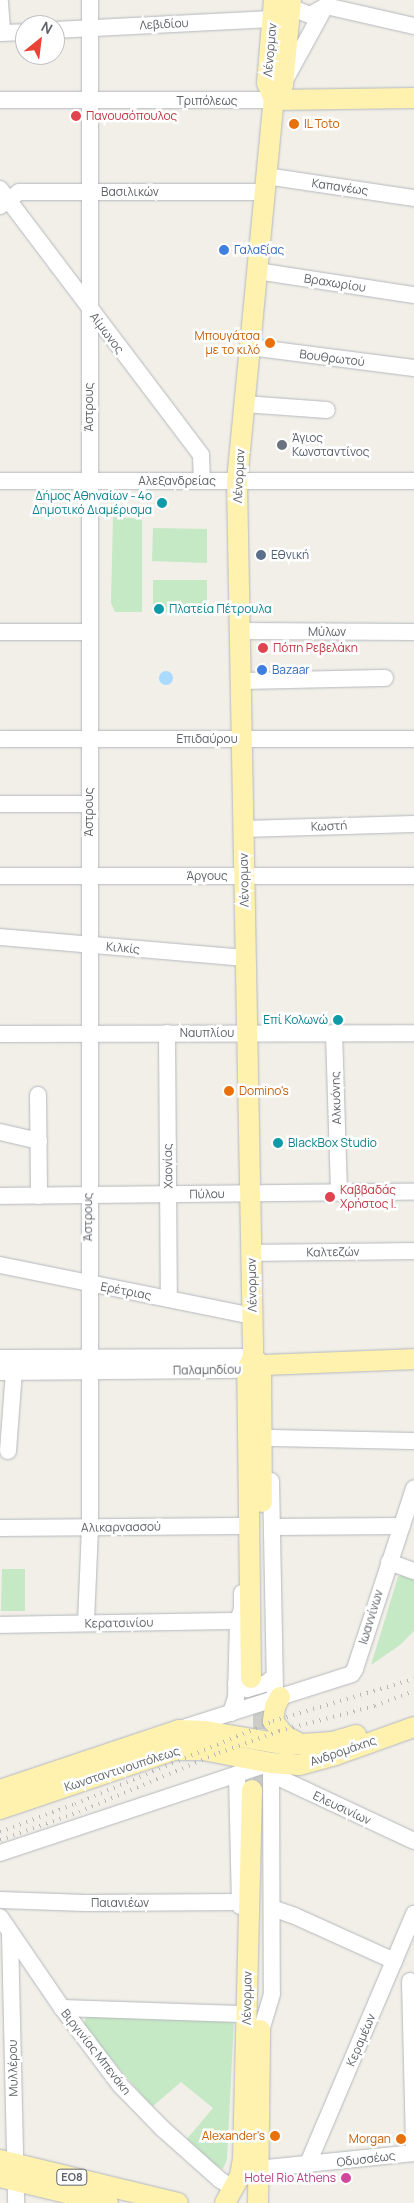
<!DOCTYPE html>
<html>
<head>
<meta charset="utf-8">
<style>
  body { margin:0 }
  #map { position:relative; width:414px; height:2203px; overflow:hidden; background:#f1efe8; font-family:Manrope,sans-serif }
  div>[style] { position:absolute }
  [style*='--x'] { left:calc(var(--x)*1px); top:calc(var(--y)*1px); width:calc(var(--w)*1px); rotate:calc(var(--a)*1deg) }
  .green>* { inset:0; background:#c5e8c5 }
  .water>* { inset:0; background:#aadaff }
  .round { border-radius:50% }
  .major-tunnel>* { height:20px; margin-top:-10px; transform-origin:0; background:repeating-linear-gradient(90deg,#ccccc8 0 20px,transparent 0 30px) }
  .roads { filter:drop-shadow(0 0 1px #b5b8bc) drop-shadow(0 0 1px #b5b8bc) }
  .minor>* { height:16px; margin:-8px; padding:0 8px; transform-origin:8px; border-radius:8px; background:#fff }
  .major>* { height:20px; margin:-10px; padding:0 10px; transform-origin:10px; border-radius:10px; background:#fff2af }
  .rail>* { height:4px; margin-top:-2px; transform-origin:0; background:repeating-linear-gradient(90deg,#b6b7b8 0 1px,transparent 0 7px) }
  .dots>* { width:14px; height:14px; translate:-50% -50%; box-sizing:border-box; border:2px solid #fff; border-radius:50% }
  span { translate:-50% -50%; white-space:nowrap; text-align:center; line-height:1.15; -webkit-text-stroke:5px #fff; paint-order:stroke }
  .shield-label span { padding:1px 4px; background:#fff; border:1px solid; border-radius:4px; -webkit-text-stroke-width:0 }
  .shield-label { font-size:11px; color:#5f6368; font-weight:700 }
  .street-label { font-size:12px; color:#5f6368 }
  .health-label { font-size:12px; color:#be3a42 }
  .left { translate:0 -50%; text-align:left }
  .food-label { font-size:12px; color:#c56008 }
  .right { translate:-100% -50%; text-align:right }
  .shop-label { font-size:12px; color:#366cbe }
  .worship-label { font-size:12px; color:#5b616d }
  .culture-label { font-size:12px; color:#0d838f }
  .service-label { font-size:12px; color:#4e5e75 }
  .hotel-label { font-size:12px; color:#b23c85 }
  .north { position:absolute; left:15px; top:15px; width:50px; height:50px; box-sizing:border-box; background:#fff; border:1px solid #bfc1c3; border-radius:50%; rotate:29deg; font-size:14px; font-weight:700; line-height:20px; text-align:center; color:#5f6368 }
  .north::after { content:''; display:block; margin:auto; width:18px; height:22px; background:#ea4335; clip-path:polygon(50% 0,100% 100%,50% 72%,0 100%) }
</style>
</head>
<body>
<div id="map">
  <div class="green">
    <i style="clip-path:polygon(113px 517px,142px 519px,142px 612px,115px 612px,111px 603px)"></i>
    <i style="clip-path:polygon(153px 528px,207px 529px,207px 563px,152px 561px)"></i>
    <i style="clip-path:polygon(153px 580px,207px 580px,207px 612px,153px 612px)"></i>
    <i style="clip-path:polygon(2px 1569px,25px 1569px,25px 1611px,1px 1611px)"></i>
    <i style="clip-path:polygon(401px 1574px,414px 1579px,414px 1631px,400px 1645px,371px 1665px,398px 1577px)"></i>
    <i style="clip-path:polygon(94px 2013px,234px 2018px,227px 2159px,223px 2169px,216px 2166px,187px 2139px,213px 2108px,181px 2082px,152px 2107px,89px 2033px,84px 2024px,86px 2017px)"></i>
  </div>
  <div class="water">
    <i class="round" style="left:159px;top:671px;width:14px;height:14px"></i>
  </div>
  <div class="major-tunnel">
    <i style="--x:263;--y:1789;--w:115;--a:-90"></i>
  </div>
  <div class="roads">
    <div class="minor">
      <i style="--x:0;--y:2;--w:31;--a:86"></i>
      <i style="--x:290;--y:7;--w:22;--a:22"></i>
      <i style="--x:310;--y:15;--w:18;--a:-29"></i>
      <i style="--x:326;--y:6;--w:90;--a:12.8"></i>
      <i style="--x:55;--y:30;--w:217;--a:-2.9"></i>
      <i style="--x:0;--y:33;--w:25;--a:-2"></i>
      <i style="--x:285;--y:80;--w:83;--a:-61.3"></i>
      <i style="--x:0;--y:100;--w:274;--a:0"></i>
      <i style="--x:266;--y:176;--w:150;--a:8.5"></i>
      <i style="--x:0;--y:189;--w:333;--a:52.9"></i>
      <i style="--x:201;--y:455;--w:26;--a:88"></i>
      <i style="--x:0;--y:206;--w:24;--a:-36"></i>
      <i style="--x:19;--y:192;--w:246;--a:0"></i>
      <i style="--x:257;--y:271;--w:159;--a:8.7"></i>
      <i style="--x:250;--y:347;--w:165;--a:7.3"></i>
      <i style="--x:244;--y:404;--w:83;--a:4.1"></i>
      <i style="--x:0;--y:481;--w:414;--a:0"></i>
      <i style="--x:239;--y:631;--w:175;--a:0.3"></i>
      <i style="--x:0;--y:632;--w:89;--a:0"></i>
      <i style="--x:240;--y:681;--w:145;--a:-1.2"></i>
      <i style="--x:0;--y:739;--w:414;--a:0"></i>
      <i style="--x:0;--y:804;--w:89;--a:0"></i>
      <i style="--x:243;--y:829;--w:171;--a:-1.7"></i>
      <i style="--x:0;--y:876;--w:414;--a:0"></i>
      <i style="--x:0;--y:937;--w:247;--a:4.9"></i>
      <i style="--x:167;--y:1033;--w:266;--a:89.6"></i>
      <i style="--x:334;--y:1033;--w:160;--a:88.2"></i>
      <i style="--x:0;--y:1034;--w:414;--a:-0.1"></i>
      <i style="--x:38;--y:1095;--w:101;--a:89.4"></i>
      <i style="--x:0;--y:1132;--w:40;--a:13"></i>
      <i style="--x:0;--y:1196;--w:414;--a:-0.6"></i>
      <i style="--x:251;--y:1253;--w:163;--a:-0.7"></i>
      <i style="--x:0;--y:1265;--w:257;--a:11.4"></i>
      <i style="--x:0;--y:1358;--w:253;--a:-0.2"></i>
      <i style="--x:0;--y:1372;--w:247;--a:-0.5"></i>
      <i style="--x:247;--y:1370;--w:10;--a:-17"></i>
      <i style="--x:270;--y:1438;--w:144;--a:1.2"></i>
      <i style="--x:8;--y:1451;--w:80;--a:-85.7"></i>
      <i style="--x:271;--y:1481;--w:218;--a:88.9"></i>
      <i style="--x:272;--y:1527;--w:130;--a:-0.4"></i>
      <i style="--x:0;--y:1528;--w:241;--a:-0.5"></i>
      <i style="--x:389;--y:1562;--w:27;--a:20"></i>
      <i style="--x:86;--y:1623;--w:96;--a:-87.6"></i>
      <i style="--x:90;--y:1527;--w:1527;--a:-90"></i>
      <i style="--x:0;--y:1625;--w:238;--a:-1"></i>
      <i style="--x:236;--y:1684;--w:12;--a:24"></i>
      <i style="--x:247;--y:1689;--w:19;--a:-16"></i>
      <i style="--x:265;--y:1684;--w:11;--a:-38"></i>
      <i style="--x:231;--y:1713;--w:16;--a:-72"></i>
      <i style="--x:236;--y:1698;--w:77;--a:-88.5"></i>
      <i style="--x:238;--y:1621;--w:13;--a:-72"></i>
      <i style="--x:242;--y:1609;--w:16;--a:-90"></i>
      <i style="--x:186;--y:1727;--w:174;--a:-17.7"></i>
      <i style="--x:352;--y:1674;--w:6;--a:-59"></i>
      <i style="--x:355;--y:1669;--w:190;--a:-71.9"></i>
      <i style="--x:237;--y:1774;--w:132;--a:88.7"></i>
      <i style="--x:271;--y:1774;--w:158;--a:25.1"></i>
      <i style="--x:0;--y:1853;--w:286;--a:-18.4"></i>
      <i style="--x:271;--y:1763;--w:231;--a:89.8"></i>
      <i style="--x:272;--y:1994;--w:42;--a:106.7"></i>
      <i style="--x:0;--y:1900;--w:86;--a:2"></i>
      <i style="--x:86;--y:1903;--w:154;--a:-0.4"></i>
      <i style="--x:272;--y:1908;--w:24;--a:19"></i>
      <i style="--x:295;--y:1916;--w:109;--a:24.4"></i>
      <i style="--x:0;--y:1917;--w:110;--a:55.7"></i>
      <i style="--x:62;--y:2008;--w:96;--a:53"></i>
      <i style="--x:120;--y:2085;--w:62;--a:45.7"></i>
      <i style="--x:163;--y:2129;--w:76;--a:41.8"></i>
      <i style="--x:220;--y:2180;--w:17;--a:31"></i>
      <i style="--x:10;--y:1933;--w:270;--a:88.7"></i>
      <i style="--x:410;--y:1981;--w:167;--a:88.6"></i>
      <i style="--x:62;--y:2008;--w:185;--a:1.9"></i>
      <i style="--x:247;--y:2014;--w:11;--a:-100"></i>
      <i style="--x:307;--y:2166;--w:274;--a:-67"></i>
      <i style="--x:257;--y:2169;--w:158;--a:-5.8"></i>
    </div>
    <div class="major">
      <i style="--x:274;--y:100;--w:140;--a:-0.8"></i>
      <i style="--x:274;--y:100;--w:18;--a:-112"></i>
      <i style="--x:267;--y:83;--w:83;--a:-85.2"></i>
      <i style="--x:253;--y:1357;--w:11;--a:45"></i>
      <i style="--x:261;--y:1365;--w:137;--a:89.6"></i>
      <i style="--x:261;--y:1365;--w:153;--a:-2.2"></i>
      <i style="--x:251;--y:1678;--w:308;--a:-90.7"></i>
      <i style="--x:247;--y:1370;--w:14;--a:-65"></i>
      <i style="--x:253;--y:1357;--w:11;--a:-90"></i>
      <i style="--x:253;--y:1346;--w:865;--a:-91.06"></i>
      <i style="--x:237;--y:481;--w:383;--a:-84.5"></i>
      <i style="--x:274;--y:100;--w:17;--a:-59"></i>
      <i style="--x:283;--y:85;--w:85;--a:-84.6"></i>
      <i style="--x:280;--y:1697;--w:11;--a:117"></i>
      <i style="--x:275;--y:1707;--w:14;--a:98"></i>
      <i style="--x:273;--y:1721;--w:19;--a:51"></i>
      <i style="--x:285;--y:1736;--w:18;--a:27"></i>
      <i style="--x:0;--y:1790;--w:189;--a:-18.5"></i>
      <i style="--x:179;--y:1730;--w:26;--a:2"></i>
      <i style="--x:205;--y:1731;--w:85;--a:9.5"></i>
      <i style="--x:289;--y:1745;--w:43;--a:-4"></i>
      <i style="--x:332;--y:1742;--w:25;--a:-16"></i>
      <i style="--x:0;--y:1809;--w:184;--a:-18.7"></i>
      <i style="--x:174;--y:1750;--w:29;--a:0"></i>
      <i style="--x:203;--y:1750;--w:69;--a:10.8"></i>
      <i style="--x:271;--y:1763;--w:28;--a:4"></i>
      <i style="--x:299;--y:1765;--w:35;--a:-15"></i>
      <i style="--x:333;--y:1756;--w:86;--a:-19.7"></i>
      <i style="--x:0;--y:2160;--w:183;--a:13.6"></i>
      <i style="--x:0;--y:2177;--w:111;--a:13.5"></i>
      <i style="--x:225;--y:2203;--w:31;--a:-61"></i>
      <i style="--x:240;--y:2176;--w:17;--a:-80"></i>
      <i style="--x:243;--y:2159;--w:369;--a:-88.6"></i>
      <i style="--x:258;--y:2203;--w:173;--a:-89.3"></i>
    </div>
  </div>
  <div class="rail">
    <i style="--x:0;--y:1832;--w:80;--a:-20.5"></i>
    <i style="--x:75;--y:1804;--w:215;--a:-22.7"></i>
    <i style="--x:273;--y:1721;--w:147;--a:-16.6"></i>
    <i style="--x:0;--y:1840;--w:84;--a:-19.5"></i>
    <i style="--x:79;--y:1812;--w:152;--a:-22.9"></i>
    <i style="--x:219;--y:1753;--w:64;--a:-20.1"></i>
    <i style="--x:279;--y:1731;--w:99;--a:-14.6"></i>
    <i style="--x:375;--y:1706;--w:42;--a:-21"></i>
  </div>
  <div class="dots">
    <i style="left:76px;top:116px;background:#e0444e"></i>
    <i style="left:294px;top:124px;background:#e8710a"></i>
    <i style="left:224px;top:250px;background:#3f7fe0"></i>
    <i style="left:270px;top:343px;background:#e8710a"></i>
    <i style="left:282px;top:445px;background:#6b7280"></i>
    <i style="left:162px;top:503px;background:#0f9aa8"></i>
    <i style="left:261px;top:555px;background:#5c6f8a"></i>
    <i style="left:159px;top:609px;background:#0f9aa8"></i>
    <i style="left:263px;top:648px;background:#e0444e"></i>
    <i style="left:262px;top:670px;background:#3f7fe0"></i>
    <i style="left:338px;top:1020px;background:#0f9aa8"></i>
    <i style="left:229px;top:1091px;background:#e8710a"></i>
    <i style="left:278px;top:1143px;background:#0f9aa8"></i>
    <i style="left:330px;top:1197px;background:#e0444e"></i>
    <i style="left:275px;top:2136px;background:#e8710a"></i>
    <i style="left:401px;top:2139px;background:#e8710a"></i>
    <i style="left:346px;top:2178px;background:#d1479c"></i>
  </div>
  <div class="shield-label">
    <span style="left:72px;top:2177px">ΕΟ8</span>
  </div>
  <div class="street-label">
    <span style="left:164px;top:24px;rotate:-3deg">Λεβιδίου</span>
    <span style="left:270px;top:50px;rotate:-85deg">Λένορμαν</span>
    <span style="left:207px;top:101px">Τριπόλεως</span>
    <span style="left:340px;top:187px;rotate:8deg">Καπανέως</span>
    <span style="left:130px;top:192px">Βασιλικών</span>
    <span style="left:335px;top:283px;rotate:9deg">Βραχωρίου</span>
    <span style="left:107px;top:333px;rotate:53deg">Αίμωνος</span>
    <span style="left:332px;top:358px;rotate:7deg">Βουθρωτού</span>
    <span style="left:89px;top:407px;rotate:-90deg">Άστρους</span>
    <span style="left:239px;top:476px;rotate:-87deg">Λένορμαν</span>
    <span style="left:177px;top:481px">Αλεξανδρείας</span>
    <span style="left:327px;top:632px">Μύλων</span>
    <span style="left:207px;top:739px">Επιδαύρου</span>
    <span style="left:89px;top:812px;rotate:-90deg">Άστρους</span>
    <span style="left:329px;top:826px;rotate:-2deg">Κωστή</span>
    <span style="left:207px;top:876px">Άργους</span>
    <span style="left:244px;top:880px;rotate:-91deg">Λένορμαν</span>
    <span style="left:123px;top:948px;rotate:5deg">Κιλκίς</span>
    <span style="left:207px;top:1033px">Ναυπλίου</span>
    <span style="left:336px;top:1098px;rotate:-92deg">Αλκυόνης</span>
    <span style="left:168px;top:1166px;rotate:-91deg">Χαονίας</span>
    <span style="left:207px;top:1194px;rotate:-1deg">Πύλου</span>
    <span style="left:88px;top:1217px;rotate:-90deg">Άστρους</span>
    <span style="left:333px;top:1252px;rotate:-1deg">Καλτεζών</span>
    <span style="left:252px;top:1285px;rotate:-91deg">Λένορμαν</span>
    <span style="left:126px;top:1291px;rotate:11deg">Ερέτριας</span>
    <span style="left:207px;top:1370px;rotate:-1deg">Παλαμηδίου</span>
    <span style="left:121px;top:1527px;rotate:-1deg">Αλικαρνασσού</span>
    <span style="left:371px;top:1617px;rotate:-73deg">Ιωαννίνων</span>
    <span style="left:119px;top:1623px;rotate:-1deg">Κερατσινίου</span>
    <span style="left:343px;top:1751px;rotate:-19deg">Ανδρομάχης</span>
    <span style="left:122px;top:1769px;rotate:-18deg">Κωνσταντινουπόλεως</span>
    <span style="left:342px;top:1808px;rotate:25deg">Ελευσινίων</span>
    <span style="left:120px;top:1903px">Παιανιέων</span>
    <span style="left:247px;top:1998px;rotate:-89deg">Λένορμαν</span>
    <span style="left:361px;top:2040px;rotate:-67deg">Κεραμέων</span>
    <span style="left:96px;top:2052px;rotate:52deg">Βιργινίας Μπενάκη</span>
    <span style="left:13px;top:2068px;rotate:-91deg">Μυλλέρου</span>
    <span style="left:366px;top:2159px;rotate:-7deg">Οδυσσέως</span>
  </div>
  <div class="health-label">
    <span class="left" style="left:86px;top:116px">Πανουσόπουλος</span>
    <span class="left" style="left:273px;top:648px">Πόπη Ρεβελάκη</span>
    <span class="left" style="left:340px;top:1197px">Καββαδάς<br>Χρήστος Ι.</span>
  </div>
  <div class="food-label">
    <span class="left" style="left:304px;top:124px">IL Toto</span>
    <span class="right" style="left:260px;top:343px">Μπουγάτσα<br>με το κιλό</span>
    <span class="left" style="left:239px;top:1091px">Domino's</span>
    <span class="right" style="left:265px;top:2136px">Alexander's</span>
    <span class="right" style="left:391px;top:2139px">Morgan</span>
  </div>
  <div class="shop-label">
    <span class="left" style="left:234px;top:250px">Γαλαξίας</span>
    <span class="left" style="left:272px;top:670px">Bazaar</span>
  </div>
  <div class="worship-label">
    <span class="left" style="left:292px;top:445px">Άγιος<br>Κωνσταντίνος</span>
  </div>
  <div class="culture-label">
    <span class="right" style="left:152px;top:503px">Δήμος Αθηναίων - 4ο<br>Δημοτικό Διαμέρισμα</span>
    <span class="left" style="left:169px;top:609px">Πλατεία Πέτρουλα</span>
    <span class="right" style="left:328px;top:1020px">Επί Κολωνώ</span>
    <span class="left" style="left:288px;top:1143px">BlackBox Studio</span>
  </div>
  <div class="service-label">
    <span class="left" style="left:271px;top:555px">Εθνική</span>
  </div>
  <div class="hotel-label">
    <span class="right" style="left:336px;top:2178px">Hotel Rio Athens</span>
  </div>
  <div class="north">N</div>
</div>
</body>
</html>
